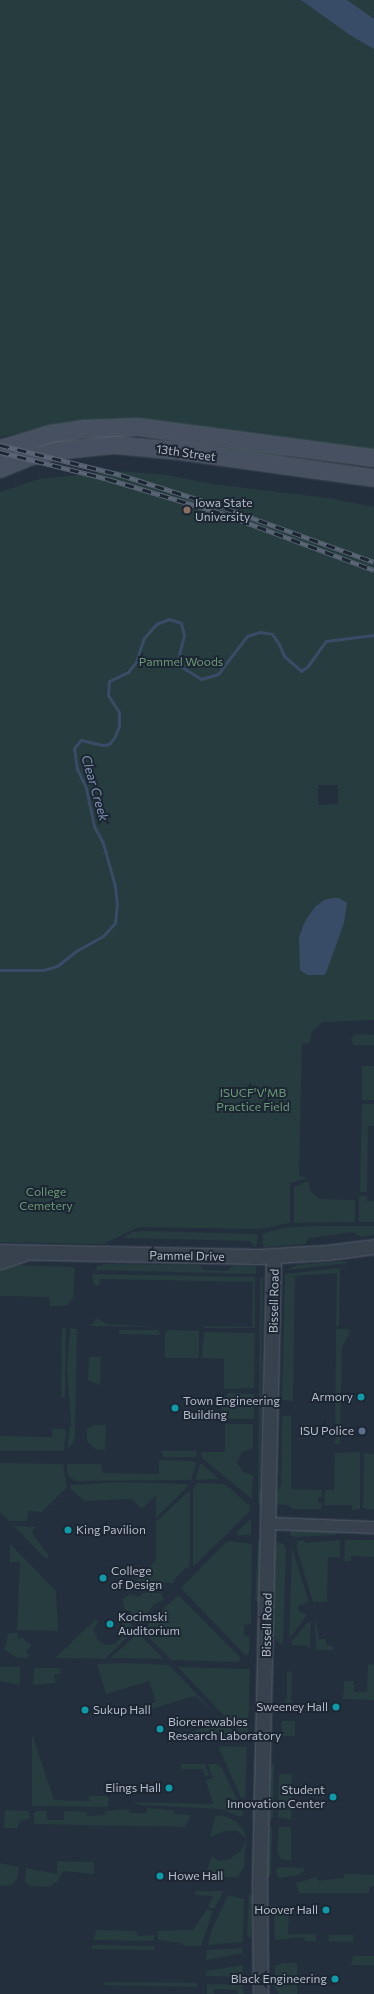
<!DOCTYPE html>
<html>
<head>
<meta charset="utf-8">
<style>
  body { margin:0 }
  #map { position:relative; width:374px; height:1994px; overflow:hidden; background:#242f3e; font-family:Commissioner,sans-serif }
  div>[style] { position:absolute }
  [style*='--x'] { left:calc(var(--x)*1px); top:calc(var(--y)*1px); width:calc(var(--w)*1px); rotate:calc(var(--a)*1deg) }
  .green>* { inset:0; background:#263c3f }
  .water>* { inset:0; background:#394c67 }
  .stream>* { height:3px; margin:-1.5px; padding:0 1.5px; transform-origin:1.5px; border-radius:1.5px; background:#394c67 }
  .roads { filter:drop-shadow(0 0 1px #565f6c) drop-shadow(0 0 1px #565f6c) }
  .minor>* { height:11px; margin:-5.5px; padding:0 5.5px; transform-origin:5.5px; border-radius:5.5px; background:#38414e }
  .tertiary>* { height:14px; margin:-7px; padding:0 7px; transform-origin:7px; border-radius:7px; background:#38414e }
  .secondary>* { height:16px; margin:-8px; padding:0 8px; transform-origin:8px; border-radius:8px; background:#465061 }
  .rail>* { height:4.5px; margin-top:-2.25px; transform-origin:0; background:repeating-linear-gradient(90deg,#1d2633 0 9px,#5a6575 0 18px); box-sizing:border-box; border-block:1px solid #5a6575 }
  .dots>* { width:11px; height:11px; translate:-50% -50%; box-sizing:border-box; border:2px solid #1d2633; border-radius:50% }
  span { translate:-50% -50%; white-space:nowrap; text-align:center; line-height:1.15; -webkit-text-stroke:4px #1d2633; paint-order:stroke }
  .street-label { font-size:12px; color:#b4bcc9 }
  .poi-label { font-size:12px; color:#b4bcc9 }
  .left { translate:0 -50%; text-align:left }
  .right { translate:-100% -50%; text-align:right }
  .park-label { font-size:12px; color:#6b9a76 }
  .water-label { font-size:13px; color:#7c92b1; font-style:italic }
</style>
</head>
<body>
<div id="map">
  <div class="green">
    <i style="clip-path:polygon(0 0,374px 0,374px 452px,339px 445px,142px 420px,71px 422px,0 437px)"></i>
    <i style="clip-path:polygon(216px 448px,247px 449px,282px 453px,281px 460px)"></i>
    <i style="clip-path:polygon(evenodd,116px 471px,167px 475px,213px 484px,328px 498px,374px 507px,374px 1020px,322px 1022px,312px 1032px,310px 1043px,302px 1044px,299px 1176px,308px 1178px,290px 1183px,290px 1223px,259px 1229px,139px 1227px,103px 1244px,0 1242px,0 492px,39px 479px,116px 471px,318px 785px,338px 785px,338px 804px,318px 805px,318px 785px)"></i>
    <i style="clip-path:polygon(357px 1034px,374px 1035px,374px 1045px,353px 1045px,351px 1038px)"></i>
    <i style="clip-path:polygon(362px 1066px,374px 1066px,374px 1100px,362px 1100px)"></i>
    <i style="clip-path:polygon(362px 1104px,374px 1104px,374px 1126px,368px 1126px,367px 1192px,360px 1192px)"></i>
    <i style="clip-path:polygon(308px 1181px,311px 1192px,320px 1199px,355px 1200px,355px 1222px,294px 1223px,294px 1187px)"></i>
    <i style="clip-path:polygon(359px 1196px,367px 1196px,367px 1201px,374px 1201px,374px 1222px,359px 1222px)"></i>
    <i style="clip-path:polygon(315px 1226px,374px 1226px,374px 1235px,361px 1237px,353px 1232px,309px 1238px,305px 1244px,263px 1247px,262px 1234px,282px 1228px)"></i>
    <i style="clip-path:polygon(145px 1231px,257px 1234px,258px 1240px,255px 1247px,250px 1241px,123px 1238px,133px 1232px)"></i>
    <i style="clip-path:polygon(344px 1261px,348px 1263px,287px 1270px,296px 1265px)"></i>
    <i style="clip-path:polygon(106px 1264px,199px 1265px,204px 1270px,227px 1271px,232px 1266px,252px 1266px,256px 1267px,256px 1274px,94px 1270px,98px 1266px)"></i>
    <i style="clip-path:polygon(19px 1265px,73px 1267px,75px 1269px,73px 1298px,66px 1306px,50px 1306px,49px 1297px,0 1296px,0 1267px)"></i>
    <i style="clip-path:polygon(348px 1267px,340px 1269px,339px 1326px,336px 1326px,337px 1273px,295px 1276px,293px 1401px,282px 1400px,285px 1274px)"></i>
    <i style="clip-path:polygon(92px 1274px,255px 1277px,255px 1328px,206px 1328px,204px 1326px,252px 1327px,253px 1282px,100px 1279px,100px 1284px,96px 1286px,93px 1284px)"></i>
    <i style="clip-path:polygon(263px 1277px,260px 1487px,263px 1492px,263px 1503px,258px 1504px,260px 1279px)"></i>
    <i style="clip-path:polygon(96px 1318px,107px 1324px,161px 1327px,91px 1326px)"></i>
    <i style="clip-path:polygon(62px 1328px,66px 1328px,65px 1396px,61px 1398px)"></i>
    <i style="clip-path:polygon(70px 1328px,77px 1329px,75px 1435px,73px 1443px,67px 1450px,71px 1422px,67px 1369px)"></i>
    <i style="clip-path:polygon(336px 1329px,348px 1329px,350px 1332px,342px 1348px,340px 1444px,335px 1444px)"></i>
    <i style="clip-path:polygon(119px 1330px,158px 1330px,161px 1335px,119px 1334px)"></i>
    <i style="clip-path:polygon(170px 1330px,199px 1331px,199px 1358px,165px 1358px,165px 1332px)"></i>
    <i style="clip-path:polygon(204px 1332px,255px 1333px,254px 1388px,224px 1389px,224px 1359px,202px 1358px)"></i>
    <i style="clip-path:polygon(89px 1357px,101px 1357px,100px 1385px,88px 1380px)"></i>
    <i style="clip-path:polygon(228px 1393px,254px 1394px,254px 1419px,230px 1419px,225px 1416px,220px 1405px)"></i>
    <i style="clip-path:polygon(291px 1415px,291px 1489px,322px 1490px,322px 1497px,318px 1497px,318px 1503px,322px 1503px,321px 1509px,293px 1509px,288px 1505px,276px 1504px,276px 1492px,281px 1485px,282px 1417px)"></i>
    <i style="clip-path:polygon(225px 1424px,253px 1424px,253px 1448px,242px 1452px,237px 1462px,243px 1472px,253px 1475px,252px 1499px,202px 1458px,201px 1452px,225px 1452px)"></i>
    <i style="clip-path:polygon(94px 1425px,106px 1425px,105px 1450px,95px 1449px,87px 1441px,87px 1429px)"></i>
    <i style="clip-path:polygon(52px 1428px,66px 1430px,64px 1451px,0 1451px,0 1436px,52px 1437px)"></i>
    <i style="clip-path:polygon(161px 1451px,197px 1451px,197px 1455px,195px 1457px,164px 1457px)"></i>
    <i style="clip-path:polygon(360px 1452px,360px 1509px,352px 1510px,352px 1505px,324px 1505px,325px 1490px,334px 1490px,335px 1453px)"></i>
    <i style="clip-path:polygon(364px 1453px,374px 1454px,374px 1510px,363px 1508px)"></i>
    <i style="clip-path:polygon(159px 1460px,194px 1461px,196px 1464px,191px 1480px,77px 1481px,69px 1477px,67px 1471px,67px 1464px,101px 1464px,103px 1473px,159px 1474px)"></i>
    <i style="clip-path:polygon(0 1463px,63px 1464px,67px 1487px,42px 1512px,28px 1511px,27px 1521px,9px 1521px,0 1512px)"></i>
    <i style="clip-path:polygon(200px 1464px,202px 1464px,219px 1479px,195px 1480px)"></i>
    <i style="clip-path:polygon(118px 1482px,187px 1484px,188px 1486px,156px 1518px,156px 1495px,142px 1509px,132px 1499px,84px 1501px,70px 1488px,71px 1485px)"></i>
    <i style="clip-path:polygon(197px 1483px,225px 1484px,250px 1506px,249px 1512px,193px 1567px,193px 1490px)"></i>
    <i style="clip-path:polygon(190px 1490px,190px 1561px,188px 1569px,185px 1568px,173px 1581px,175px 1583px,134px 1582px,156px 1561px,156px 1522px)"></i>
    <i style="clip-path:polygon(251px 1519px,251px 1535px,237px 1535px,237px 1532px)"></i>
    <i style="clip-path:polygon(14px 1526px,36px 1527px,31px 1532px,49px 1556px,46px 1559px)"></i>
    <i style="clip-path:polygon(292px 1531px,336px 1531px,335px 1535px,294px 1537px,290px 1535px,290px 1532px)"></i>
    <i style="clip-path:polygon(304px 1540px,305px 1543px,340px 1540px,340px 1557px,328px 1557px,327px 1602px,313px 1602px,296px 1546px,298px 1541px)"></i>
    <i style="clip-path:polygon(345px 1540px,374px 1540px,374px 1557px,351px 1556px,351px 1561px,344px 1561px)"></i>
    <i style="clip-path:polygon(230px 1541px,252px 1544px,251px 1624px,244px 1625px,244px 1636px,250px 1637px,249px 1653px,246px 1656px,181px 1588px,225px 1543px)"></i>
    <i style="clip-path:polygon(258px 1542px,262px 1543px,261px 1603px,255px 1600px)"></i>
    <i style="clip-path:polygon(277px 1542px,284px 1544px,286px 1550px,283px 1645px,276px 1640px,273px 1632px,274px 1552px)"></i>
    <i style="clip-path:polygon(10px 1544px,56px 1591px,58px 1631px,17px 1630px,20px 1562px,10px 1562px)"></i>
    <i style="clip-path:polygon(292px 1548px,309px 1602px,298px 1606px,299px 1611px,307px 1615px,289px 1639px)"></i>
    <i style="clip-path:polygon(150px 1592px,161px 1593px,164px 1600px,154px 1604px,143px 1620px,136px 1622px,132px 1619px,132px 1614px,124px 1609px,123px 1599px,130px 1594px,139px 1597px,144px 1593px)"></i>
    <i style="clip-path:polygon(178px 1595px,240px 1657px,239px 1662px,171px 1660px,142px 1630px)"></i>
    <i style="clip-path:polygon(315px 1615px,319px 1639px,326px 1639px,326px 1645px,333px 1646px,333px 1650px,316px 1650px)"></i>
    <i style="clip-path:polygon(125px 1618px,135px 1629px,105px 1659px,55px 1658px,96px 1619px,98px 1621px,94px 1630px,97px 1639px,105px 1645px,115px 1644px,125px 1633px,122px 1621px)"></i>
    <i style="clip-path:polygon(308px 1622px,311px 1623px,310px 1649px,307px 1646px,293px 1645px,291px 1642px)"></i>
    <i style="clip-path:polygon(9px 1633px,18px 1633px,17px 1638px,23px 1638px,31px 1646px,26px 1651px,29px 1655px,26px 1658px,15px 1657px,4px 1649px)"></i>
    <i style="clip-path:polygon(138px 1633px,164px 1659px,111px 1658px)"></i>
    <i style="clip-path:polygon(122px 1663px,169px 1665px,213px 1711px,195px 1696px,151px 1709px,150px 1704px,156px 1702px,149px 1681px,106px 1694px,97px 1664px)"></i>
    <i style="clip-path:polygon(374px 1664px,374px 1700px,343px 1699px,344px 1681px,354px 1681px,354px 1692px,367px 1692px,368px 1665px)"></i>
    <i style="clip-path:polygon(0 1667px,20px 1667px,20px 1685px,0 1681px)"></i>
    <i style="clip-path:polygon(178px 1667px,250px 1669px,248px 1735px,243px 1736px)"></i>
    <i style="clip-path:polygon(34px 1668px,60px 1668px,61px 1674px,54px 1674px,56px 1683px,33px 1685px)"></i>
    <i style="clip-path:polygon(257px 1668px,259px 1668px,258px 1738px,255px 1739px)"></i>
    <i style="clip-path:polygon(292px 1671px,291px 1709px,287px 1709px,284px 1704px,287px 1698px,287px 1672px)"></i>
    <i style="clip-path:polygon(218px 1715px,237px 1735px,237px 1741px,181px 1740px,181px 1735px,220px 1723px)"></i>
    <i style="clip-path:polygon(282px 1721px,295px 1721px,295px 1736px,282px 1736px)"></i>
    <i style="clip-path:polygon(32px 1734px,54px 1800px,89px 1801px,89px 1796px,109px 1796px,108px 1807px,32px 1806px)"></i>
    <i style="clip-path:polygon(218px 1746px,247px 1747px,245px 1798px,241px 1798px)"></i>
    <i style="clip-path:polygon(255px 1746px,258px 1746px,255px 1820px,252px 1818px)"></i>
    <i style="clip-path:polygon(274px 1763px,273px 1818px,270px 1820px,269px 1770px)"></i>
    <i style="clip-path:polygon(181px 1764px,205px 1764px,209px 1776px,205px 1777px,203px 1769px,181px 1769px)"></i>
    <i style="clip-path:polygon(208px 1764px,217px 1764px,222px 1768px,244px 1814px,240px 1817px,222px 1809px,139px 1805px,133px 1802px,213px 1804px,206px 1780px,213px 1778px)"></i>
    <i style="clip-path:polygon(279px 1774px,292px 1774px,291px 1820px,278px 1817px)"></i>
    <i style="clip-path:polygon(147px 1808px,174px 1810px,175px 1814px,191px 1815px,185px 1827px,34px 1824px,34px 1813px,37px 1811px,47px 1811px,47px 1820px,64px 1820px,64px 1811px,87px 1812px,87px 1816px,105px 1815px,105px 1811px,129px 1809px,130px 1813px,147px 1813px)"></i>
    <i style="clip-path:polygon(5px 1810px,28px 1811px,30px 1818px,20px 1821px,17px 1828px,4px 1828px)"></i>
    <i style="clip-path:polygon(221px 1815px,236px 1821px,244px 1831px,246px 1836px,244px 1868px,237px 1877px,204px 1878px,212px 1856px,218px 1861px,230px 1859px,241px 1851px,245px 1843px,245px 1837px,237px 1831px,224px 1831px,210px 1837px,215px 1817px)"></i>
    <i style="clip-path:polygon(270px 1826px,272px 1828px,271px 1875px,268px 1877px,266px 1877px)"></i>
    <i style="clip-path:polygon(279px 1827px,291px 1827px,291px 1861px,281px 1859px,277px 1852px)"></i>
    <i style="clip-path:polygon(57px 1861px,94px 1862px,94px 1874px,63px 1871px,58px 1881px,48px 1887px,30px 1886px,25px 1882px,26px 1868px,57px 1874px)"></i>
    <i style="clip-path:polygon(0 1863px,19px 1867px,17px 1879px,12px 1885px,0 1886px)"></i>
    <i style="clip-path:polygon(279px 1867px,304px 1868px,305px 1870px,298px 1875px,278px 1878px,276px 1869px)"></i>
    <i style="clip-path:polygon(344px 1874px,374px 1875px,374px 1886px,369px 1887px,369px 1893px,299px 1893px,296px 1883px,317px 1877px,318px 1881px,344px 1878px)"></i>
    <i style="clip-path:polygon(196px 1891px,224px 1891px,214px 1909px,208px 1907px,213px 1896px,195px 1895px)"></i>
    <i style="clip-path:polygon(249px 1894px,253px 1895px,251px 1938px,247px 1936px)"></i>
    <i style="clip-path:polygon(228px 1895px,244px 1899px,243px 1942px,208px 1945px,211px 1931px)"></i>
    <i style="clip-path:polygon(274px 1905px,280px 1907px,278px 1914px,289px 1915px,288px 1934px,316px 1934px,316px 1941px,305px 1941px,305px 1937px,275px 1940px)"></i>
    <i style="clip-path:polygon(207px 1909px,213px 1911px,201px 1946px,184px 1946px,181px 1943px,158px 1940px,157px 1931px,193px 1930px)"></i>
    <i style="clip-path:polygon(97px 1930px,135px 1931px,138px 1936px,154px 1935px,154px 1941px,93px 1940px)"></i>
    <i style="clip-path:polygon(330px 1935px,353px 1935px,353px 1942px,327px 1941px)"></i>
    <i style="clip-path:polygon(93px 1945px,155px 1946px,154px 1950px,90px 1949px)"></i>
    <i style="clip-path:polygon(242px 1948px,243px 1953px,206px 1960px,207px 1950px)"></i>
    <i style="clip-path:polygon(353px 1956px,374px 1956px,374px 1965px,351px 1965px)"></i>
    <i style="clip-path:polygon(282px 1963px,297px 1963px,297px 1994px,279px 1994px,275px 1987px,275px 1966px)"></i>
    <i style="clip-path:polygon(243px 1965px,242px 1980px,238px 1980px,238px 1977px,206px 1976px,206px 1971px)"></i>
    <i style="clip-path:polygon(105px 1982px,197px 1983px,197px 1987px,105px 1985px)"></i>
    <i style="clip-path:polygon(207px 1984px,242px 1985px,244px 1994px,238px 1994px,237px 1990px,214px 1989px,214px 1994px,207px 1994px)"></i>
  </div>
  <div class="water">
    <i style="clip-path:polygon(301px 0,347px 0,374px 19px,374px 49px,350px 35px)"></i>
    <i style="clip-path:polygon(332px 898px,339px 898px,347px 903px,344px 923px,326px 973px,324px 975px,307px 975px,300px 970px,299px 937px,305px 921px,315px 907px,324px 900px)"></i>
  </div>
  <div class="stream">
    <i style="--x:0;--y:970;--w:43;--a:0"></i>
    <i style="--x:43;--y:970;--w:15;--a:-16"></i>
    <i style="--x:57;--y:966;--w:24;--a:-38"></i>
    <i style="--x:76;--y:951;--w:31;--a:-29"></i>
    <i style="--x:103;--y:936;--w:18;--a:-47"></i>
    <i style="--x:115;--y:923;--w:18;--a:-84"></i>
    <i style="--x:117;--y:905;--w:19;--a:-96"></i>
    <i style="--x:115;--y:886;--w:45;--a:-105.6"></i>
    <i style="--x:103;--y:843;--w:19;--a:-118"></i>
    <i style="--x:94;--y:826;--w:39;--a:-102"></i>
    <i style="--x:86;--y:788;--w:21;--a:-115"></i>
    <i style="--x:77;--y:769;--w:21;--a:-98"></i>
    <i style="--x:74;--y:748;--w:11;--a:-49"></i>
    <i style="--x:81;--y:740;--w:23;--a:13"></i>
    <i style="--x:103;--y:745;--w:6;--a:-9"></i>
    <i style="--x:109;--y:744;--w:8;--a:-50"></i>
    <i style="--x:114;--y:738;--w:13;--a:-67"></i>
    <i style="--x:119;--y:726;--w:14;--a:-90"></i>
    <i style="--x:119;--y:712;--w:20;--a:-123"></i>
    <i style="--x:108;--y:695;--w:14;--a:-86"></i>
    <i style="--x:109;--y:681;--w:21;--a:-25"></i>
    <i style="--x:128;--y:672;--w:13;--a:-51"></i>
    <i style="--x:136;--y:662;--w:25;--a:-72"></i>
    <i style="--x:144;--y:638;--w:18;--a:-49"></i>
    <i style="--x:156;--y:624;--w:14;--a:-21"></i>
    <i style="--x:169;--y:619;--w:13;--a:18"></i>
    <i style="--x:181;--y:623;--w:12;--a:76"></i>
    <i style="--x:184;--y:635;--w:30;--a:104"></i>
    <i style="--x:177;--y:664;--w:28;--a:32"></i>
    <i style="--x:201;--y:679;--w:18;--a:-16"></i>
    <i style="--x:218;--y:674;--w:48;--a:-52.7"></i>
    <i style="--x:247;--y:636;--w:14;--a:-17"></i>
    <i style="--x:260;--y:632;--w:12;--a:9"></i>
    <i style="--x:272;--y:634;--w:12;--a:55"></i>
    <i style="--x:279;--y:644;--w:13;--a:67"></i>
    <i style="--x:284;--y:656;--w:23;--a:41"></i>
    <i style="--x:301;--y:671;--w:7;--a:-34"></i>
    <i style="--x:307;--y:667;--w:32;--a:-54"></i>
    <i style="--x:326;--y:641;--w:48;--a:-7.1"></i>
  </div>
  <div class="roads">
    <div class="minor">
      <i style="--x:0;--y:1263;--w:25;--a:-18"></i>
      <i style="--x:270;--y:1523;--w:104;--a:2.2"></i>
    </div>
    <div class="tertiary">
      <i style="--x:0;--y:1252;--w:259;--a:1.1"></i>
      <i style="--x:259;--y:1257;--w:69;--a:-3.3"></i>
      <i style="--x:328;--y:1253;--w:46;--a:-7.4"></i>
      <i style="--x:261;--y:1994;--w:110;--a:-90.5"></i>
      <i style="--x:260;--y:1884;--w:627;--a:-88.72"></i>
    </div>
    <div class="secondary">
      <i style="--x:0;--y:449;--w:53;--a:-16.4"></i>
      <i style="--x:51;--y:434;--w:33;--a:-9"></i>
      <i style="--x:84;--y:429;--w:54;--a:-2.1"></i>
      <i style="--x:138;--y:427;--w:238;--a:7.5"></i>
      <i style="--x:0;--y:469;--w:31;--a:-22"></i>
      <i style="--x:29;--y:457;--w:27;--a:-13"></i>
      <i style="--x:55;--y:451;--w:59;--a:-5.8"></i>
      <i style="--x:114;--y:445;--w:65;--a:5.3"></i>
      <i style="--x:179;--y:451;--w:197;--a:7.9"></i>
    </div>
  </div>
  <div class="rail">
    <i style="--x:0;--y:445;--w:125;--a:13.9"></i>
    <i style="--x:121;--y:475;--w:109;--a:17.6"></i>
    <i style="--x:225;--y:508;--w:158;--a:19.9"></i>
    <i style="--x:0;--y:452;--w:111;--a:14"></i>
    <i style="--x:108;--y:479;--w:121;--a:16.8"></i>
    <i style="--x:224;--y:514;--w:160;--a:20.5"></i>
  </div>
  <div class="dots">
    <i style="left:187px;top:510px;background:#8d6e63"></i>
    <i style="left:361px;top:1397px;background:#0f9aa8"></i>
    <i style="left:175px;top:1408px;background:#0f9aa8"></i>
    <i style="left:362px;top:1431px;background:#5c6f8a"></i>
    <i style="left:68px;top:1530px;background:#0f9aa8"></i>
    <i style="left:103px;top:1578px;background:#0f9aa8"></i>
    <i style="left:110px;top:1624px;background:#0f9aa8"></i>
    <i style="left:336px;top:1707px;background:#0f9aa8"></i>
    <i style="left:85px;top:1710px;background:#0f9aa8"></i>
    <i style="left:160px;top:1729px;background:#0f9aa8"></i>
    <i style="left:169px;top:1788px;background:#0f9aa8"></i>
    <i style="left:333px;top:1797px;background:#0f9aa8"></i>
    <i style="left:160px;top:1876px;background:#0f9aa8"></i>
    <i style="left:326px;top:1910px;background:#0f9aa8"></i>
    <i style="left:335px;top:1979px;background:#0f9aa8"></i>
  </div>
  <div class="street-label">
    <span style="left:186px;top:453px;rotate:8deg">13th Street</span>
    <span style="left:187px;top:1256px;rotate:1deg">Pammel Drive</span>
    <span style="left:274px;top:1301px;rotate:-89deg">Bissell Road</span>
    <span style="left:267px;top:1625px;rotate:-89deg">Bissell Road</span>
  </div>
  <div class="poi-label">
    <span class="left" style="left:195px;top:510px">Iowa State<br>University</span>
    <span class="right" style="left:353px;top:1397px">Armory</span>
    <span class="left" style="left:183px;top:1408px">Town Engineering<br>Building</span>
    <span class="right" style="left:354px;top:1431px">ISU Police</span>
    <span class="left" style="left:76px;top:1530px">King Pavilion</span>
    <span class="left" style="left:111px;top:1578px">College<br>of Design</span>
    <span class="left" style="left:118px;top:1624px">Kocimski<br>Auditorium</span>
    <span class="right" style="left:328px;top:1707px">Sweeney Hall</span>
    <span class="left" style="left:93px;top:1710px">Sukup Hall</span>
    <span class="left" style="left:168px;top:1729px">Biorenewables<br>Research Laboratory</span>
    <span class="right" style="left:161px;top:1788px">Elings Hall</span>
    <span class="right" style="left:325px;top:1797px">Student<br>Innovation Center</span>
    <span class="left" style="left:168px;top:1876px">Howe Hall</span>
    <span class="right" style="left:318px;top:1910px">Hoover Hall</span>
    <span class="right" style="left:327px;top:1979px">Black Engineering</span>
  </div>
  <div class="park-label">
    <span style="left:181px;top:662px">Pammel Woods</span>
    <span style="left:253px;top:1100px">ISUCF'V'MB<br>Practice Field</span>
    <span style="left:46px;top:1199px">College<br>Cemetery</span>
  </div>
  <div class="water-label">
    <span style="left:95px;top:788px;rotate:74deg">Clear Creek</span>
  </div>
</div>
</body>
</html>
